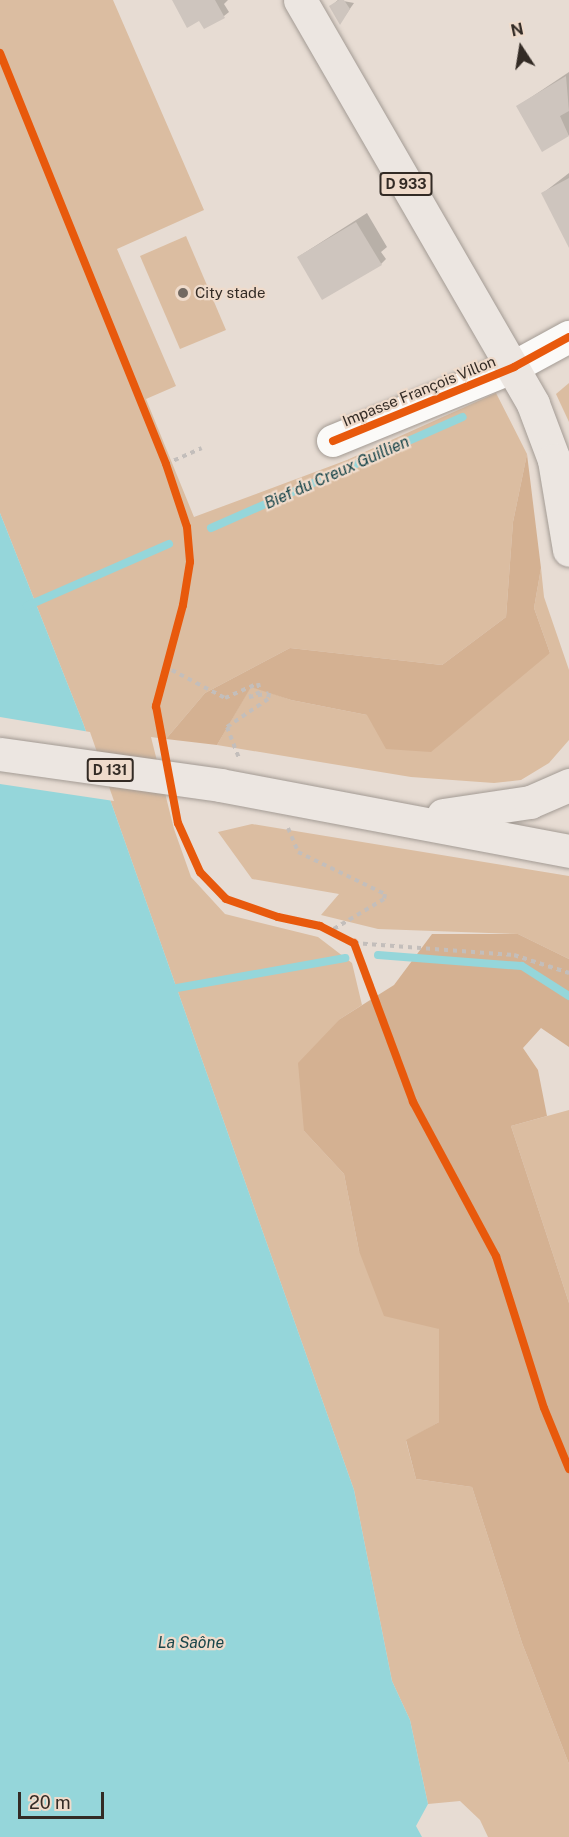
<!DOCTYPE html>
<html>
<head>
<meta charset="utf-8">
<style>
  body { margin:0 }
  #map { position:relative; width:569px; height:1837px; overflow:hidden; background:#e7dcd3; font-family:"Public Sans",sans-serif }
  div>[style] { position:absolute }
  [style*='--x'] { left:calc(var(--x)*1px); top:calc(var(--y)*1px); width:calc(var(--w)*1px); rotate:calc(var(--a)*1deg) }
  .green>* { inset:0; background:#dbbda1 }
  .forest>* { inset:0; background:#d4b192 }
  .water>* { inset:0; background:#95d6da }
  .pier>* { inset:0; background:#e7dcd3 }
  .shadow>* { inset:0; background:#0003 }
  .stream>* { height:8px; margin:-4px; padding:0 4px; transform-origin:4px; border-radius:4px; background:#95d6da }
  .building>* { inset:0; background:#cec5be }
  .path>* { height:4px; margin-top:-2px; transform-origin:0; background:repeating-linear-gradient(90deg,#c3bebb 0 4.5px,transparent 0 9px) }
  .roads { filter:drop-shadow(0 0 2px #a39b94) drop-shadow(0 0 2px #a39b94) }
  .minor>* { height:32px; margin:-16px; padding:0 16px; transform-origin:16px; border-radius:16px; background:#fbfaf8 }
  .major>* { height:33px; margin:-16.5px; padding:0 16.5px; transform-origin:16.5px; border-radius:16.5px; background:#ece6e1 }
  .cycleway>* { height:8px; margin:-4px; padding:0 4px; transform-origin:4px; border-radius:4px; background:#e8590c }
  .dots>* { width:16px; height:16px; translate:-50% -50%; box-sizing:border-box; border:3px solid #efdbcb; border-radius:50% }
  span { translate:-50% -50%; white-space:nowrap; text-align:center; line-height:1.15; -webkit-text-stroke:4.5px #efdbcb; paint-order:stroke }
  .shield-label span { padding:2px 4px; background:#efdbcb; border:2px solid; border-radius:4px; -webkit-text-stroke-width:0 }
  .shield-label { font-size:14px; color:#332b25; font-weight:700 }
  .poi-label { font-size:15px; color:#332b25 }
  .left { translate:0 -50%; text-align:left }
  .street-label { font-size:15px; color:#332b25 }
  .water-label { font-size:16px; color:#18454a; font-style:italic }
  .north { position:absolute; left:491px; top:18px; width:60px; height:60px; -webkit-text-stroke:4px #efdbcb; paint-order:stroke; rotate:348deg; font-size:16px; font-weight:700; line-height:24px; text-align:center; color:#332b25 }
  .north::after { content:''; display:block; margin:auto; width:21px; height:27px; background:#332b25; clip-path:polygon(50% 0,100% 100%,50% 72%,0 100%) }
  .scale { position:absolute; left:18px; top:1792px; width:86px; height:27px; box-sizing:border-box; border:3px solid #332b25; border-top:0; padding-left:8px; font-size:18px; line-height:21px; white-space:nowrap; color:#332b25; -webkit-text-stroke:4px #efdbcb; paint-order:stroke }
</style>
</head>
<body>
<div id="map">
  <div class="green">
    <i style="clip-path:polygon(0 0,113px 0,204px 210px,117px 249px,176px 386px,146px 399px,194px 517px,347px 460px,496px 393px,527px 454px,513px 522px,506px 617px,442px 665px,290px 648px,205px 693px,166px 739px,151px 737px,174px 829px,191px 877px,225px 914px,318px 937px,352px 963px,362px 1005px,340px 1019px,304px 1131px,344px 1174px,359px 1251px,439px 1329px,439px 1422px,406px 1441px,416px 1479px,472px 1487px,522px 1643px,569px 1764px,569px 1837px,488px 1837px,480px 1820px,460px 1801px,428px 1804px,410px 1720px,392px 1681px,354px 1490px,83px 723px,0 513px)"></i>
    <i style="clip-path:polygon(186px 236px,226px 330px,180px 349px,140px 256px)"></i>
    <i style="clip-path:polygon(569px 383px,569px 422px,556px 394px)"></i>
    <i style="clip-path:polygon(541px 568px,544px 597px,569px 670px,569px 740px,549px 763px,521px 780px,494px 783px,411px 777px,217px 745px,251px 686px,291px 700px,367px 715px,550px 653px,534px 608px)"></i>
    <i style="clip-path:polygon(252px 824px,569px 876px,569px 959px,518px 934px,378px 929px,321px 915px,339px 894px,252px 879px,218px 832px)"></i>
    <i style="clip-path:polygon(569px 1110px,569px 1303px,511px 1126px)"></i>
  </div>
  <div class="forest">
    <i style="clip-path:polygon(527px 454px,541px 568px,534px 608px,550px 653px,431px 752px,386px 749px,367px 715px,291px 700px,251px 687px,217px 745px,166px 739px,205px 693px,290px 648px,442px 665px,506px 617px,513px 522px)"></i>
    <i style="clip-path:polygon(432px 934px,518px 934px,569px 959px,569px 1047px,541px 1028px,523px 1048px,538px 1070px,547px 1116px,511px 1126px,569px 1303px,569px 1764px,522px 1643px,472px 1487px,416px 1479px,406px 1440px,439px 1422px,439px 1329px,384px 1316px,359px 1251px,344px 1174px,304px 1131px,298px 1063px,340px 1019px,394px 985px)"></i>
  </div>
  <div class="water">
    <i style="clip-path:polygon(0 513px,83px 723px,354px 1490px,392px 1681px,410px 1720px,428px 1804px,416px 1826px,422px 1837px,0 1837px)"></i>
  </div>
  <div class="pier">
    <i style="clip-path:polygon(0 717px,90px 732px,114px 801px,0 784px)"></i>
  </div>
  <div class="shadow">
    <i style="clip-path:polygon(174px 0,228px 0,224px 4px,229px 12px,224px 16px,200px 19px)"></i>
    <i style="clip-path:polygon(338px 0,354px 3px,340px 23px,331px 6px)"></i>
    <i style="clip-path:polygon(569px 72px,569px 135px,542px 150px,518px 106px)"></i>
    <i style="clip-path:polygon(569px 173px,569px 245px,543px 193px)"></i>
    <i style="clip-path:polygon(367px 213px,387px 247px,381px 252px,386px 259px,381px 264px,298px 257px)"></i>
  </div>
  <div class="stream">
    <i style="--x:211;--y:528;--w:275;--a:-23.8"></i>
    <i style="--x:27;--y:606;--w:155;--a:-23.6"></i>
    <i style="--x:378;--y:955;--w:144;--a:4.4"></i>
    <i style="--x:522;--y:966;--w:56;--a:32.6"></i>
    <i style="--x:177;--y:988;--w:171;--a:-10.1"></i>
  </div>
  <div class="building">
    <i style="clip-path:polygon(172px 0,215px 0,225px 18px,204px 29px,199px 21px,187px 28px)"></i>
    <i style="clip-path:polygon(339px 0,344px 0,350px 9px,340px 25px,329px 6px)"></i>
    <i style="clip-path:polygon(566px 76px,569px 111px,560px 116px,569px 136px,542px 152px,516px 106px)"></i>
    <i style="clip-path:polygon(569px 178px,569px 248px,541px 193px)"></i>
    <i style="clip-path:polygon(356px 222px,382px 265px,322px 300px,297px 257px)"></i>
  </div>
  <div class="path">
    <i style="--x:166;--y:464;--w:39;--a:-24"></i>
    <i style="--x:164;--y:666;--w:69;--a:27.7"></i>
    <i style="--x:225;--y:698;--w:36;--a:-24"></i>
    <i style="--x:258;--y:683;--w:9;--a:77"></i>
    <i style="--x:260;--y:692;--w:12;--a:156"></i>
    <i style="--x:249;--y:697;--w:20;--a:-11"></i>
    <i style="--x:269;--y:693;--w:6;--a:99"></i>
    <i style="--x:268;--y:699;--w:50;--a:145.7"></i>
    <i style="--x:227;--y:727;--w:33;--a:69"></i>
    <i style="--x:288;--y:828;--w:26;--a:67"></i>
    <i style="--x:298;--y:852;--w:97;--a:25.8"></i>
    <i style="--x:385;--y:894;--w:5;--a:101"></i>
    <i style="--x:384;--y:899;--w:63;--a:149.3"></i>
    <i style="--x:354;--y:943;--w:160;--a:4.3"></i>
    <i style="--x:514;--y:955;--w:58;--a:18.1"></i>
  </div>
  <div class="roads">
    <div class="minor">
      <i style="--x:333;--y:441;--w:196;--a:-22.2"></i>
      <i style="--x:514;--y:367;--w:63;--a:-28.6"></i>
    </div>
    <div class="major">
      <i style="--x:300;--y:0;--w:466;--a:60"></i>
      <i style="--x:533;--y:404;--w:60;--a:69.4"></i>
      <i style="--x:554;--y:460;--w:91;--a:80.5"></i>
      <i style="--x:0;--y:754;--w:222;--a:8"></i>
      <i style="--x:220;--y:785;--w:355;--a:10.7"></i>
      <i style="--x:443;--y:815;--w:88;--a:-8.5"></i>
      <i style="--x:530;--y:802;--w:43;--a:-23.6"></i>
    </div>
  </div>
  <div class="cycleway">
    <i style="--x:0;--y:53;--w:443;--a:68"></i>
    <i style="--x:166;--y:464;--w:66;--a:71.6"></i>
    <i style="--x:187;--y:527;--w:35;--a:85"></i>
    <i style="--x:190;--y:562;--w:44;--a:99.2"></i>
    <i style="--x:183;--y:605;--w:105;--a:105"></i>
    <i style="--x:156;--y:706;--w:119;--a:79.4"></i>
    <i style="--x:178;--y:823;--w:54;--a:65.8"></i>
    <i style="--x:200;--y:872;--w:37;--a:46"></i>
    <i style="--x:226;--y:899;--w:55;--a:19.1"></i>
    <i style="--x:278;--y:917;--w:43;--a:12.1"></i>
    <i style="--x:320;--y:926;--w:38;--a:27"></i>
    <i style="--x:354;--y:943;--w:170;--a:69.6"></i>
    <i style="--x:413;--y:1102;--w:175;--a:61.7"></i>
    <i style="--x:496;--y:1256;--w:159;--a:72.5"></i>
    <i style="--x:544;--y:1408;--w:66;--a:67.7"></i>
    <i style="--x:333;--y:441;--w:196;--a:-22.2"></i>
    <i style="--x:514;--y:367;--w:63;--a:-28.6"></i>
  </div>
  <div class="dots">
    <i style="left:183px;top:293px;background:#726962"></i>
  </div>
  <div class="shield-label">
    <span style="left:406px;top:184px">D 933</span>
    <span style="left:110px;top:770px">D 131</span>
  </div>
  <div class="poi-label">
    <span class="left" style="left:195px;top:293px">City stade</span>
  </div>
  <div class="street-label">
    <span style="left:419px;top:391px;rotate:-22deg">Impasse François Villon</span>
  </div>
  <div class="water-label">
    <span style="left:337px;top:473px;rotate:-24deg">Bief du Creux Guillien</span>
    <span style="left:191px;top:1643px">La Saône</span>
  </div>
  <div class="north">N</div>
  <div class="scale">20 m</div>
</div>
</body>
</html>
